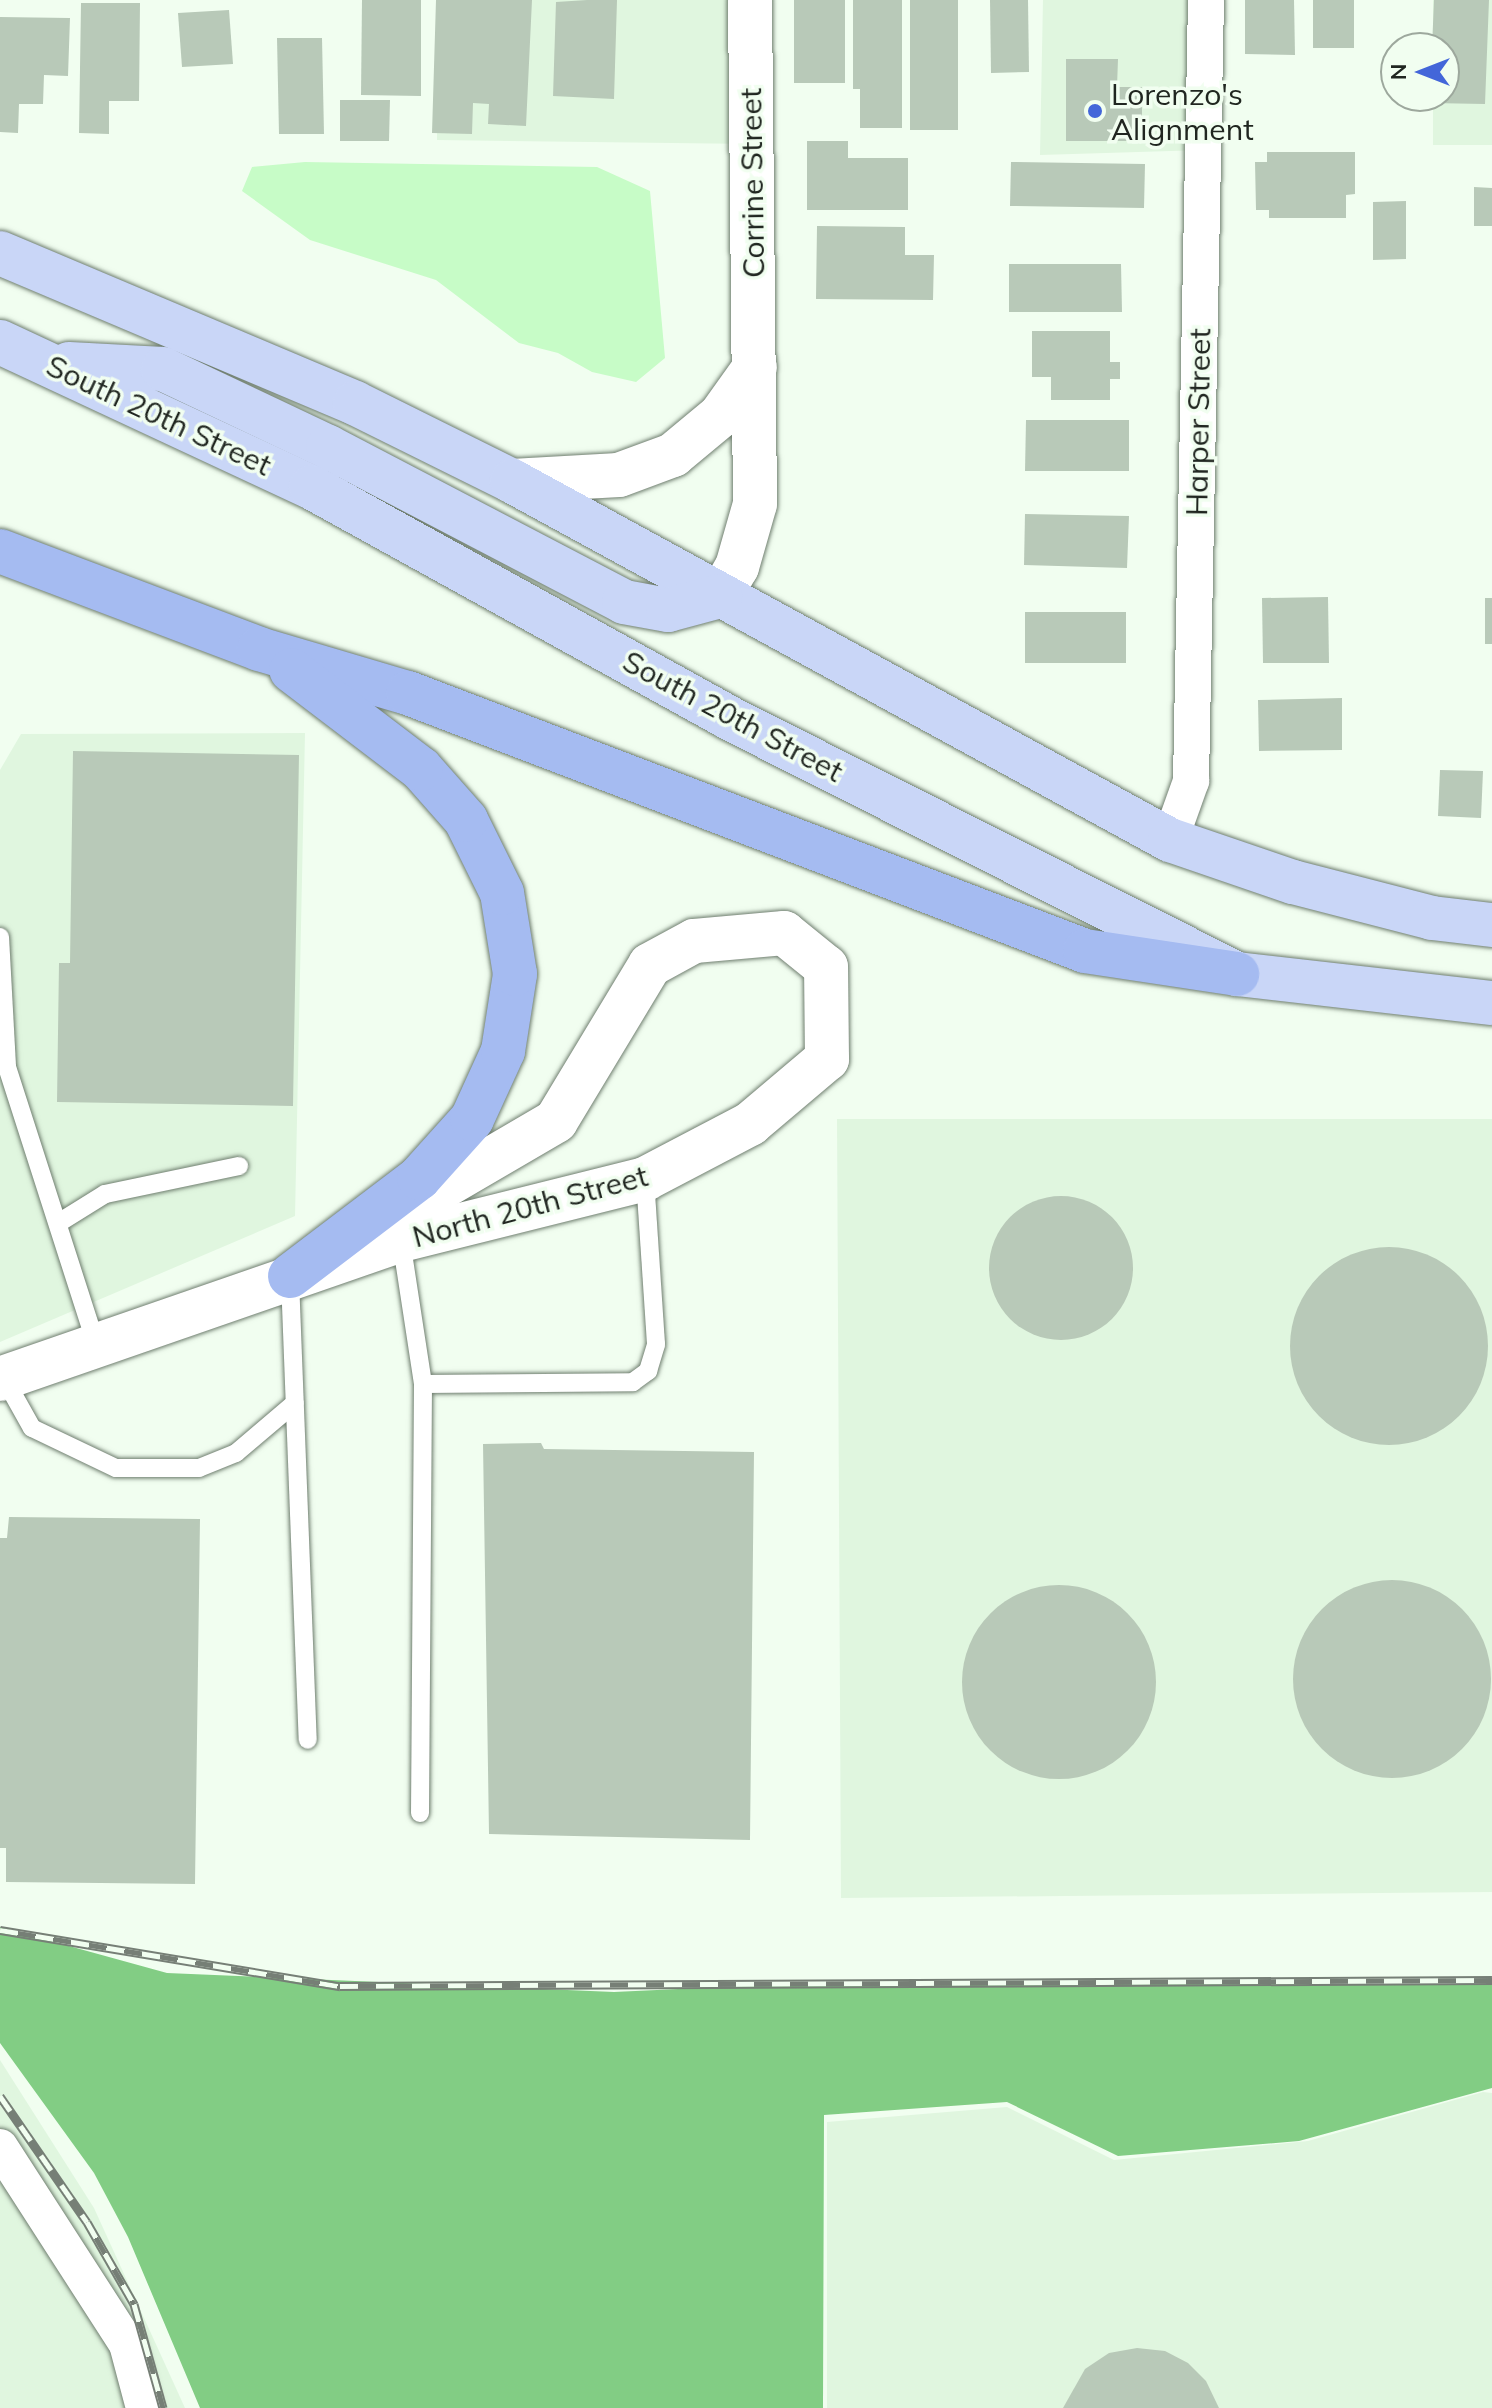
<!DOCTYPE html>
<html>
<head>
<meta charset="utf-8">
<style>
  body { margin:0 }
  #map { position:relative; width:1492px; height:2408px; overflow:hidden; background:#f1fef0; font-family:Mulish,sans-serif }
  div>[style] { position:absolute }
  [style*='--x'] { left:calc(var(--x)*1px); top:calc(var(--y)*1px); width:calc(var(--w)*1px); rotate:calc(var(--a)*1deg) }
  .built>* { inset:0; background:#e0f6df }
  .green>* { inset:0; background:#c7fcc7 }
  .forest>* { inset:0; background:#82cd84 }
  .building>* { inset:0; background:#b8c9b8 }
  .round { border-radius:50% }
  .roads { filter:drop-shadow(0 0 2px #6f7e6f) drop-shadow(0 0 2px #6f7e6f) }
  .lane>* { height:18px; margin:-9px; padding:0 9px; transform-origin:9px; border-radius:9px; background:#fff }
  .street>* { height:36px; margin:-18px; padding:0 18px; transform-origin:18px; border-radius:18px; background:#fff }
  .secondary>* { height:44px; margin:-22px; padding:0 22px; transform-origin:22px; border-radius:22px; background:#fff }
  .primary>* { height:44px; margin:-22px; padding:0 22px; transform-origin:22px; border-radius:22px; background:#c9d6f7 }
  .highway>* { height:44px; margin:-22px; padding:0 22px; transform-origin:22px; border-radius:22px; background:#a5bbf1 }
  .rail>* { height:9px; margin-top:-4.5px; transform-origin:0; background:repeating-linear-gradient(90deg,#f1fef0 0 18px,#767f76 0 36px); box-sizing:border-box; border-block:2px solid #767f76 }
  .dots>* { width:22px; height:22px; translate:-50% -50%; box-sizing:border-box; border:4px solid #f1fef0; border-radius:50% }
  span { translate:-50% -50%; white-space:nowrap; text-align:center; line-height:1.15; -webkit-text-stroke:7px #f1fef0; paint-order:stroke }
  .poi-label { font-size:30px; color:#202620 }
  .left { translate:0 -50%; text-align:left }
  .street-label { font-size:30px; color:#202620 }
  .north { position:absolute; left:1380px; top:32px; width:80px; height:80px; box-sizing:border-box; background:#f1fef0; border:2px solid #9da89d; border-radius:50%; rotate:270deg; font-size:22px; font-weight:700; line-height:32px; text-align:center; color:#202620 }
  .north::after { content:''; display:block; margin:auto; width:28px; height:36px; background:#4366d9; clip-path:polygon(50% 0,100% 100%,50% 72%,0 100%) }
</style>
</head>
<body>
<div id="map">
  <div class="built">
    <i style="clip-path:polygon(437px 0,750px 0,753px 144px,437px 140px)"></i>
    <i style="clip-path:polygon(1043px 0,1204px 0,1204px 150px,1040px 155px)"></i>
    <i style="clip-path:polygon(1433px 0,1492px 0,1492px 145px,1433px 145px,1433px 96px,1444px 96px,1444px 48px,1433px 48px)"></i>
    <i style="clip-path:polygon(305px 733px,295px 1216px,0 1342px,0 770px,21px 734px)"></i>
    <i style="clip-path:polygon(837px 1119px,1492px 1119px,1492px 1892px,841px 1898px)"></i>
    <i style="clip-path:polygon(0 2060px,94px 2208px,185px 2408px,0 2408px)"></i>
    <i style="clip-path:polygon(1483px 2092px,1492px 2093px,1492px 2408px,827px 2408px,827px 2122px,1007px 2107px,1114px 2160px,1308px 2141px)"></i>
  </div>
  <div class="green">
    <i style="clip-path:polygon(305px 162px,597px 167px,650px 191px,665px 358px,636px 382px,592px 372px,558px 353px,519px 343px,436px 280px,310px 240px,242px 191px,252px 167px)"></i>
  </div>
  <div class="forest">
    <i style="clip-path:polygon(0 1927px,167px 1973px,614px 1992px,807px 1983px,1492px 1985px,1492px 2088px,1299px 2141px,1118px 2156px,1007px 2102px,824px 2115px,823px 2408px,200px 2408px,128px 2237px,94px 2173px,0 2043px)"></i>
  </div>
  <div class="building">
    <i style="clip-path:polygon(362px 0,421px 0,421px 96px,361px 95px)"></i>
    <i style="clip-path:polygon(436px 0,532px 0,526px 126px,488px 124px,489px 104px,473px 103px,472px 134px,432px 133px)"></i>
    <i style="clip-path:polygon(587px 0,617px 0,614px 99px,553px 96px,556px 2px)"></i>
    <i style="clip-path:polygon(794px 0,845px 0,845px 83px,794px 83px)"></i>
    <i style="clip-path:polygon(853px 0,902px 0,902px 128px,860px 128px,860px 89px,853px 89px)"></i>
    <i style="clip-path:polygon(910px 0,958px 0,958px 130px,910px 130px)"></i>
    <i style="clip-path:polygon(990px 0,1028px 0,1029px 72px,991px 73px)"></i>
    <i style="clip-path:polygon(1245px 0,1294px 0,1295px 55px,1245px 54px)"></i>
    <i style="clip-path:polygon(1313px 0,1354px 0,1354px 48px,1313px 48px)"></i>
    <i style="clip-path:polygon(1434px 0,1489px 0,1485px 104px,1430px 103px,1430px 96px,1444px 96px,1444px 48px,1432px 48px)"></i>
    <i style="clip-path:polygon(81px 3px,140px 3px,139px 101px,109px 101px,109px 134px,79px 133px)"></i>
    <i style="clip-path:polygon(229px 10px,233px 64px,182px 67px,178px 13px)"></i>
    <i style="clip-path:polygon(0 17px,70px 18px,68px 76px,44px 75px,43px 104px,19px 104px,18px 133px,0 132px)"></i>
    <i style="clip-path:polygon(277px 38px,322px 38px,324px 134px,279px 134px)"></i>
    <i style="clip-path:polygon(1066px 59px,1118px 59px,1117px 87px,1142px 87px,1142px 141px,1066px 141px)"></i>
    <i style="clip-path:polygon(340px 100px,390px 100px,389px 141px,340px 141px)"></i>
    <i style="clip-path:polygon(807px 141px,848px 141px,848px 158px,908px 158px,908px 210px,807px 210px)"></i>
    <i style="clip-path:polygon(1267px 152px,1355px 152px,1355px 194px,1346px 195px,1346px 218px,1269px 218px,1269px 210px,1256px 210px,1255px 162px,1267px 162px)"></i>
    <i style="clip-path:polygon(1011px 162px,1145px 164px,1144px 208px,1010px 206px)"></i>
    <i style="clip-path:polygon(1474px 187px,1492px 188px,1492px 226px,1474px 226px)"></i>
    <i style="clip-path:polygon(1406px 201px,1406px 259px,1373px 260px,1373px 202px)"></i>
    <i style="clip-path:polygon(817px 226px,905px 227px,905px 255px,934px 255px,933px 300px,816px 299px)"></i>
    <i style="clip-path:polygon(1009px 264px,1121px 264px,1122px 312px,1009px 312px)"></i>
    <i style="clip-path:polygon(1032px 331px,1110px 331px,1110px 362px,1120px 362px,1120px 379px,1110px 379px,1110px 400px,1051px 400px,1051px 377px,1032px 377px)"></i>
    <i style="clip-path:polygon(1026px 420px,1129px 420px,1129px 471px,1025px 471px)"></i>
    <i style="clip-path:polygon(1025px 514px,1129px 516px,1127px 568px,1024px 565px)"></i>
    <i style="clip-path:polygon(1328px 597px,1329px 663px,1263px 663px,1262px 598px)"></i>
    <i style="clip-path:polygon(1485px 598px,1492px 598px,1492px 644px,1485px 644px)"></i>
    <i style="clip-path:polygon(1025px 612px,1126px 612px,1126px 663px,1025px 663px)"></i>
    <i style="clip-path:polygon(1342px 698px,1342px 750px,1259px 751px,1258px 700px)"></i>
    <i style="clip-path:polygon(73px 751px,299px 755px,293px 1106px,57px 1102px,59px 963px,70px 963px)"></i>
    <i style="clip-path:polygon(1440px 770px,1483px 771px,1481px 818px,1438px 816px)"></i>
    <i class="round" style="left:989px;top:1196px;width:144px;height:144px"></i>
    <i class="round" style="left:1290px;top:1247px;width:198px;height:198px"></i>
    <i style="clip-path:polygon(541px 1443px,544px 1449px,754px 1452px,750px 1840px,489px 1834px,483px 1444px)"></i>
    <i style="clip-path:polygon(9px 1517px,200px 1519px,195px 1884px,6px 1882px,6px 1848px,0 1848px,0 1538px,7px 1538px)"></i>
    <i class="round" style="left:1293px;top:1580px;width:198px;height:198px"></i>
    <i class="round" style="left:962px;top:1585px;width:194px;height:194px"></i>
    <i style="clip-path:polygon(1137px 2348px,1165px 2351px,1188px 2363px,1206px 2381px,1219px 2408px,1063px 2408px,1085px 2369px,1109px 2353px)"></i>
  </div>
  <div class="roads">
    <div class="lane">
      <i style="--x:0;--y:937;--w:130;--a:86.9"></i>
      <i style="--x:7;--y:1067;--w:292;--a:72.2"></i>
      <i style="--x:60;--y:1222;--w:53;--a:-31.9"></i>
      <i style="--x:105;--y:1194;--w:137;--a:-11.8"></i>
      <i style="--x:401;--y:1240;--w:146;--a:81.3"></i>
      <i style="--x:423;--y:1384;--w:429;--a:90.4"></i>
      <i style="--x:290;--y:1279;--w:461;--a:87.8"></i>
      <i style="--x:4;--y:1378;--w:57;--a:60.8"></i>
      <i style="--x:32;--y:1428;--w:93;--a:25.5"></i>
      <i style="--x:116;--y:1468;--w:83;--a:0"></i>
      <i style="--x:199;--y:1468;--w:40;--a:-22"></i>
      <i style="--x:236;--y:1453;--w:77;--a:-40.3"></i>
      <i style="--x:423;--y:1384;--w:210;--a:-0.5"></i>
      <i style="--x:633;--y:1382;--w:19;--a:-36"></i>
      <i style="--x:648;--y:1371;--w:28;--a:-73"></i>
      <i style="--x:656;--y:1344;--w:164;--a:-93.8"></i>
    </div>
    <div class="street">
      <i style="--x:1170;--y:840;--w:63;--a:-70.4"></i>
      <i style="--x:1191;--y:781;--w:781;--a:-88.9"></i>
      <i style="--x:0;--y:2147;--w:234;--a:57.2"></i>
      <i style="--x:127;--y:2344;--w:66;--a:75.1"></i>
    </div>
    <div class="secondary">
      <i style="--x:512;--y:481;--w:107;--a:-3.2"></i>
      <i style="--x:619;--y:475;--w:58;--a:-20.3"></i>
      <i style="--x:673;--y:455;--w:61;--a:-39.7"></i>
      <i style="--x:720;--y:416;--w:60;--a:-54.5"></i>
      <i style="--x:720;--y:596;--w:34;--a:-60"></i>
      <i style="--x:737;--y:567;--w:66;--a:-74.1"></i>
      <i style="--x:755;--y:504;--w:504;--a:-90.57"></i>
      <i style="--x:0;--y:1379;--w:424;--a:-19.1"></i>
      <i style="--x:401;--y:1240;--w:252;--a:-14"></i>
      <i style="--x:645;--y:1179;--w:119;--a:-27.6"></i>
      <i style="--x:750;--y:1124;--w:101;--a:-40.2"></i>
      <i style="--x:827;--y:1059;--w:92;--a:-90.6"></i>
      <i style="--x:826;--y:967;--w:54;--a:-141"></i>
      <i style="--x:784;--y:933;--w:90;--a:174.9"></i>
      <i style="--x:694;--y:941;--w:50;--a:151.4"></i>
      <i style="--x:650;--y:965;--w:182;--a:121.1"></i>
      <i style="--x:556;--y:1121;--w:194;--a:149.7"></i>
    </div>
    <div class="primary">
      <i style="--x:0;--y:253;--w:385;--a:22.9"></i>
      <i style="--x:355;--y:403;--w:175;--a:26.4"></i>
      <i style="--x:512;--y:481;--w:750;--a:28.62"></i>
      <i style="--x:1170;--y:840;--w:130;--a:18.9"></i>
      <i style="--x:1293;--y:882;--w:144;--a:14.5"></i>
      <i style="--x:1432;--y:918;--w:60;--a:6.7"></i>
      <i style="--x:0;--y:342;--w:343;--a:25"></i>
      <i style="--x:311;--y:487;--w:478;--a:28.9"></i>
      <i style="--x:729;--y:718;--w:569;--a:26.75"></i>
      <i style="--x:1237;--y:974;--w:257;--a:6.5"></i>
      <i style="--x:69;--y:364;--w:94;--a:3"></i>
      <i style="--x:163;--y:369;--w:183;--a:25.3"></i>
      <i style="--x:328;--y:447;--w:334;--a:27.6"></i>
      <i style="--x:624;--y:602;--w:45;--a:10.3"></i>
      <i style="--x:668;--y:610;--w:54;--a:-15.1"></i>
    </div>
    <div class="highway">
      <i style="--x:0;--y:551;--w:277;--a:20.7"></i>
      <i style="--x:259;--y:649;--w:155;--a:16.5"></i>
      <i style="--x:408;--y:693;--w:724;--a:20.86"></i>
      <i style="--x:1085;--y:951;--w:154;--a:8.6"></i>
      <i style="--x:290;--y:1276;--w:162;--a:-37.2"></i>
      <i style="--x:419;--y:1178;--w:79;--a:-48.1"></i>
      <i style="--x:472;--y:1119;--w:75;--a:-65.5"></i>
      <i style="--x:503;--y:1051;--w:78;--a:-81.1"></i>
      <i style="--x:515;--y:974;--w:82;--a:-99.1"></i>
      <i style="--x:502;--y:893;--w:81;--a:-116.3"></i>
      <i style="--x:466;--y:820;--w:68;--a:-131.4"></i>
      <i style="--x:421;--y:769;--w:163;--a:-142.7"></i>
    </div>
  </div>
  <div class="rail">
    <i style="--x:0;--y:1930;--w:345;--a:9.4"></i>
    <i style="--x:340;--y:1986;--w:1152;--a:-0.3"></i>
    <i style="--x:0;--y:2096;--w:153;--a:55.4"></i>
    <i style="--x:87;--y:2222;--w:95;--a:60.2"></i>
    <i style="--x:134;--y:2304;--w:108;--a:74.4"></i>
  </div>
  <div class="dots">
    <i style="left:1095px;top:111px;background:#4366d9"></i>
  </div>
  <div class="poi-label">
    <span class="left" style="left:1111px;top:111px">Lorenzo's<br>Alignment</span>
  </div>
  <div class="street-label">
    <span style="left:752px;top:183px;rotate:-91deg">Corrine Street</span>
    <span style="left:159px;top:415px;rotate:25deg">South 20th Street</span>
    <span style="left:1198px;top:422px;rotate:-89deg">Harper Street</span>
    <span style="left:733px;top:716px;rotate:28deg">South 20th Street</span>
    <span style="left:530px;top:1206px;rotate:-15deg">North 20th Street</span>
  </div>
  <div class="north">N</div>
</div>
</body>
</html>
